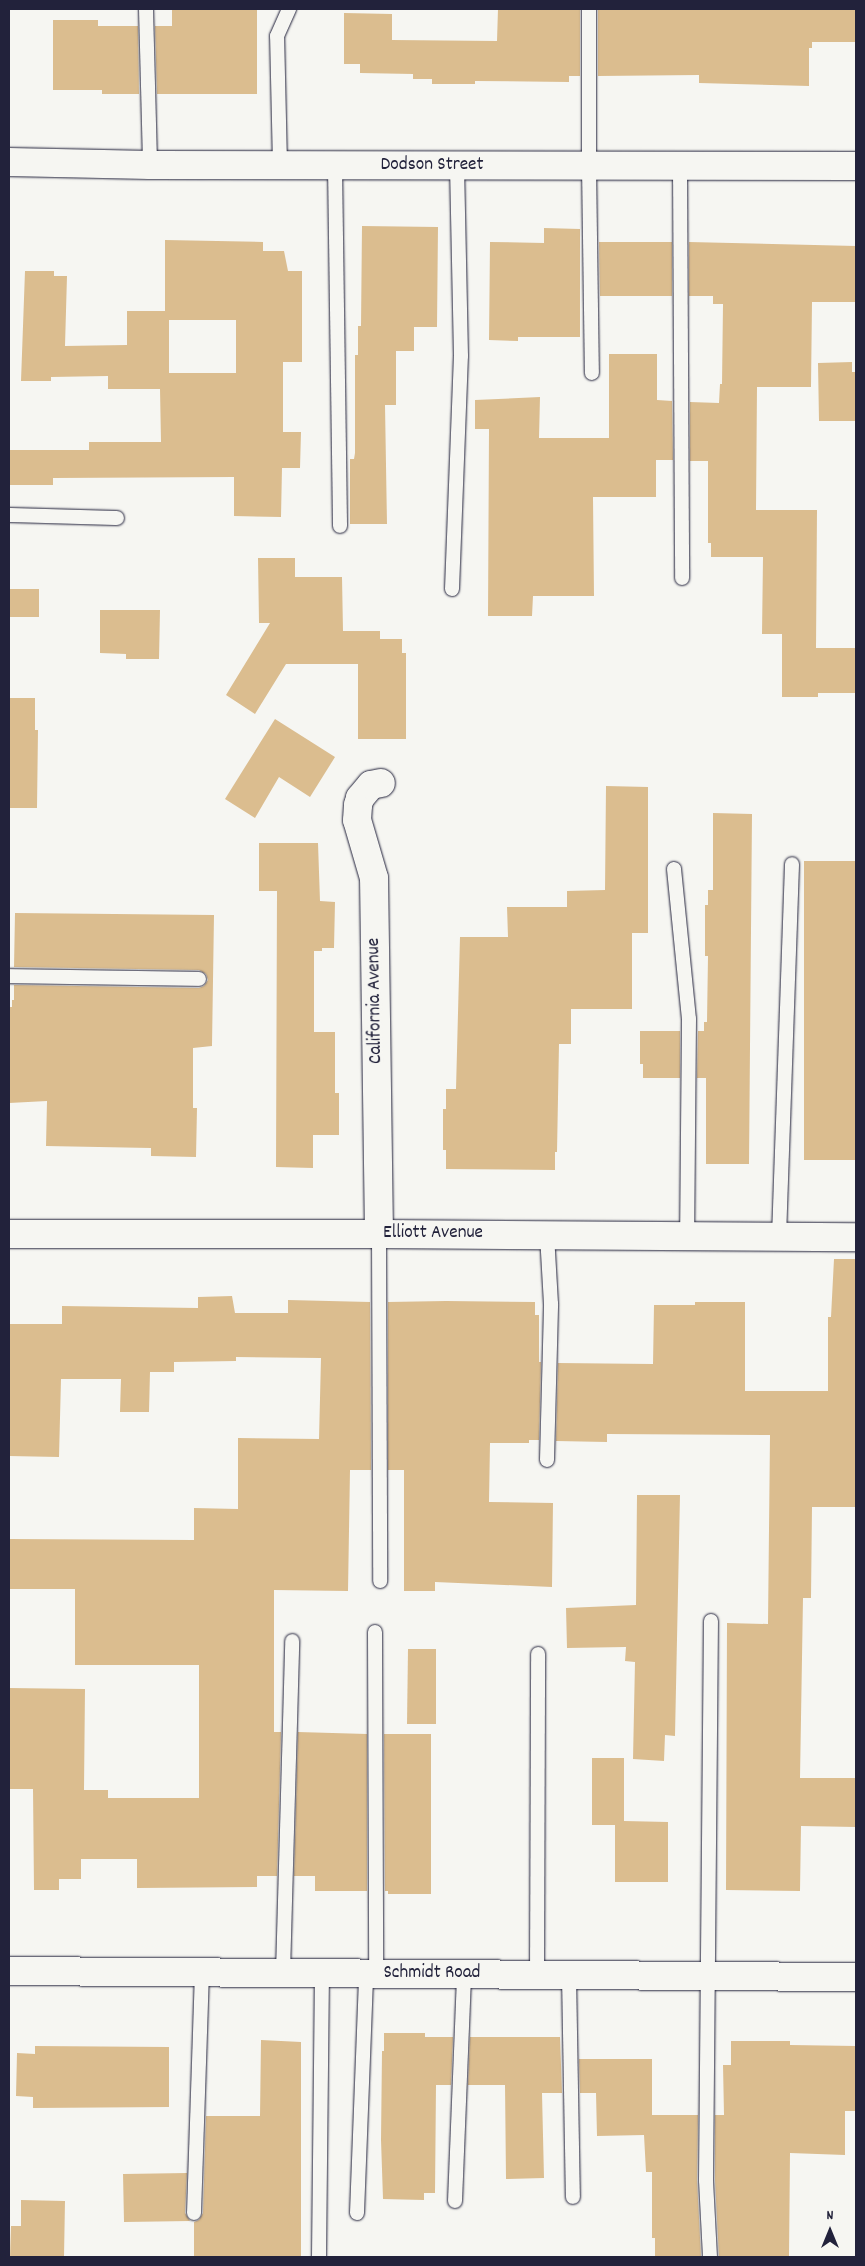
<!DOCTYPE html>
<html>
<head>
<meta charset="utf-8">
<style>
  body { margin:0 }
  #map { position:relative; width:865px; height:2266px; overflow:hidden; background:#f6f6f2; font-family:Dekko,sans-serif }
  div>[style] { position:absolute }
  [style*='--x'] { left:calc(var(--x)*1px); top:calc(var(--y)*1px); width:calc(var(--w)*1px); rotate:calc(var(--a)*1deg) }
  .building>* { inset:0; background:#dbbd8f }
  .roads { filter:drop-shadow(0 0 1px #22223b) drop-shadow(0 0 1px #22223b) }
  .service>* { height:14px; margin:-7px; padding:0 7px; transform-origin:7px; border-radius:7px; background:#f6f6f2 }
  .minor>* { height:28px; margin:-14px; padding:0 14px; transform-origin:14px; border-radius:14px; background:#f6f6f2 }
  .tertiary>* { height:28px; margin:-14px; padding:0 14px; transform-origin:14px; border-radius:14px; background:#f6f6f2 }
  span { translate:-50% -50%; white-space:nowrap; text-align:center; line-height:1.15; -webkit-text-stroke:5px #f6f6f2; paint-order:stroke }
  .street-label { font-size:19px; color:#22223b }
  .frame { position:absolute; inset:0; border:10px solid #22223b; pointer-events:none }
  .north { position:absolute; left:805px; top:2206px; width:50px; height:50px; -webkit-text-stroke:4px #f6f6f2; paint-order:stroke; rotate:0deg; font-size:14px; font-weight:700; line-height:20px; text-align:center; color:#22223b }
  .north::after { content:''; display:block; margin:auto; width:18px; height:22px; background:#22223b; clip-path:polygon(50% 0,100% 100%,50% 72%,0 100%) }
</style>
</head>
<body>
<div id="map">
  <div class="building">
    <i style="clip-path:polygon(172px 9px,257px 9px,257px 94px,157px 94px,155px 26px,172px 26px)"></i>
    <i style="clip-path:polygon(498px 9px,580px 9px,580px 76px,569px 76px,569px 82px,475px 81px,475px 84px,432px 84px,432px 79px,413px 79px,413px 74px,360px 73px,360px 64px,344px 64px,344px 13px,392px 14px,392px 40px,497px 41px)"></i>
    <i style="clip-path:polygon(598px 9px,856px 9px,856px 42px,812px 42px,812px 48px,809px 48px,809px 86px,699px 83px,699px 75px,598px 76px)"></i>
    <i style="clip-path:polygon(53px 20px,98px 20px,98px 26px,138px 26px,139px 94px,102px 94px,102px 90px,53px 90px)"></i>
    <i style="clip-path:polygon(362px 226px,438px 227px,437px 327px,414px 327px,414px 351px,396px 351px,396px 405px,385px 405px,387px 524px,350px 524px,350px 459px,354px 459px,355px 453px,355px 355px,358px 355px,358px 326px,361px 326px)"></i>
    <i style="clip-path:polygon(544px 228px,580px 229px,580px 337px,518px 337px,518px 341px,489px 340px,490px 242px,544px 243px)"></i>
    <i style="clip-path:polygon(evenodd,165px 240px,263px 242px,263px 251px,284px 251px,288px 271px,302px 271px,302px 362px,283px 362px,283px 432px,301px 432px,300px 468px,282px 468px,281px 517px,234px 516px,234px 477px,53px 478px,53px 485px,9px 485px,9px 450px,89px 450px,89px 442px,161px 442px,160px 389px,108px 389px,108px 376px,51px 377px,51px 381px,21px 381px,25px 271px,54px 271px,54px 276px,67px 276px,65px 346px,127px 345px,127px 311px,165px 311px,165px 240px,169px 320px,236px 320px,236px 373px,169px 373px,169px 320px)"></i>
    <i style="clip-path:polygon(599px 242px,672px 242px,672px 296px,600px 296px)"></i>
    <i style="clip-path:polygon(689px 242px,856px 246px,856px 302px,812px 302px,811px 387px,757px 387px,756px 510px,817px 510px,816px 648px,856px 648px,856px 693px,818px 693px,818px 697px,782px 697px,782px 634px,762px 634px,763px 557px,711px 557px,711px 543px,708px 543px,708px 461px,690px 461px,690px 402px,719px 403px,720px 384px,722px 384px,723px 304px,713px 304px,713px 296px,689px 296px)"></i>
    <i style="clip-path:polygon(609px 354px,657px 354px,657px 400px,672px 401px,673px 460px,656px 460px,656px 497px,593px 497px,594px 596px,533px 596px,532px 616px,488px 616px,489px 429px,475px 429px,475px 400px,540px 397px,539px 438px,609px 438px)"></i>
    <i style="clip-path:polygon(852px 362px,852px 372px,856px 372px,856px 421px,819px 421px,818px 363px)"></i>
    <i style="clip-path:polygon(258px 558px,295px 558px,295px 577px,342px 577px,343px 631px,380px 631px,380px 639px,402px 639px,402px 653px,406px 653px,406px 739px,358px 739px,358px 664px,286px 664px,255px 714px,226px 695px,270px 623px,259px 623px)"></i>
    <i style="clip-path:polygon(9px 589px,39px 589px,39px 617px,9px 617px)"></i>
    <i style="clip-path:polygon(100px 610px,160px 610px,159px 659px,126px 659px,126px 654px,100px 653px)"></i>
    <i style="clip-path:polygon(9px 698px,35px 698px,35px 730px,38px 730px,37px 808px,9px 808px)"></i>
    <i style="clip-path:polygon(275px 719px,335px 757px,310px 797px,279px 777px,255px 818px,225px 799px)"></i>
    <i style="clip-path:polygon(606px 786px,648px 787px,648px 933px,632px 933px,632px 1009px,571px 1009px,571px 1044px,559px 1044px,557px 1152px,555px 1152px,555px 1170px,446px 1169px,446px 1150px,443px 1150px,443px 1109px,446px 1109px,446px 1089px,456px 1089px,460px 937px,508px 937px,507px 907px,567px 907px,567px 891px,605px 890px)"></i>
    <i style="clip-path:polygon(713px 813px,752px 814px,749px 1164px,706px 1164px,706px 1078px,697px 1078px,698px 1031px,704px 1031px,704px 1022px,707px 1022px,708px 956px,705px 956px,705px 905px,708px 905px,708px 890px,713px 890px)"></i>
    <i style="clip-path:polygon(259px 843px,318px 843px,320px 901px,335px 902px,334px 948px,322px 948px,322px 951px,314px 951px,314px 1032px,335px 1032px,335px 1093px,339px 1093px,339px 1135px,313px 1135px,313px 1168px,276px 1167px,277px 891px,259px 891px)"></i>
    <i style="clip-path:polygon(804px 861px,856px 861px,856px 1160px,804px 1160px)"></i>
    <i style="clip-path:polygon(15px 913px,214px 915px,212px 1046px,193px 1048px,193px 1108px,197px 1108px,196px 1157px,151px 1156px,151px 1148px,46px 1146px,47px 1101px,9px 1103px,9px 1007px,12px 1007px,12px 1000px,14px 1000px,14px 985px,199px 988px,204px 986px,208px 980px,206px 974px,199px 970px,14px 967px)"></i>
    <i style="clip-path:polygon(640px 1031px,680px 1031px,680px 1078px,643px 1078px,643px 1064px,640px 1064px)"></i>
    <i style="clip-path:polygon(834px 1259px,856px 1259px,856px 1507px,812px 1507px,811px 1598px,803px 1598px,800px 1778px,856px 1778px,856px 1827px,801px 1826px,800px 1891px,726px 1890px,727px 1623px,768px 1624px,770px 1435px,607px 1434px,607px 1442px,556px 1441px,558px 1363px,653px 1364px,654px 1305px,695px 1305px,695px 1302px,745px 1302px,745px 1391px,828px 1391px,828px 1317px,831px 1317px)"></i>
    <i style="clip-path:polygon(232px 1296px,235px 1313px,288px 1313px,288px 1300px,370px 1302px,371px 1470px,350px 1470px,348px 1591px,274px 1590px,274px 1732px,281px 1732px,277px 1876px,257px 1876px,257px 1887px,137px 1888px,137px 1859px,81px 1859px,81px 1879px,59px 1879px,59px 1890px,34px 1890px,33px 1789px,9px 1789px,9px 1688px,85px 1689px,84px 1790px,108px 1790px,108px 1798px,199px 1798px,199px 1665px,75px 1665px,75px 1589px,9px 1589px,9px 1539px,194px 1540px,194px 1508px,238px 1509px,238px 1438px,319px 1439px,321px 1358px,236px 1357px,236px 1361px,174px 1362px,174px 1372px,150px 1372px,149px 1412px,120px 1412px,121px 1379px,61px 1379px,59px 1457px,9px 1456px,9px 1324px,62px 1324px,62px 1306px,198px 1308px,198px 1297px)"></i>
    <i style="clip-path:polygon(446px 1301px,535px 1302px,535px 1315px,539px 1315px,539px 1362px,541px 1362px,539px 1440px,529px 1440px,529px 1443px,490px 1443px,489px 1502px,553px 1503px,552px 1587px,435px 1582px,435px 1591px,404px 1591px,404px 1470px,388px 1470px,388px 1302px)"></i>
    <i style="clip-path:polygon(637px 1495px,680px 1495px,675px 1736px,665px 1735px,664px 1761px,633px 1759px,635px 1662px,625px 1661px,626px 1647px,567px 1648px,566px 1608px,636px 1605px)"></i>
    <i style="clip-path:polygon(408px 1649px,436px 1649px,436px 1724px,407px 1724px)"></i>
    <i style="clip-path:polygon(298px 1732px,367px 1734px,367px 1891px,315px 1891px,315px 1876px,294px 1876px)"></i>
    <i style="clip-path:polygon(384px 1734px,431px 1734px,431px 1894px,388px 1894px,388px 1891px,385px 1891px)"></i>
    <i style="clip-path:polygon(592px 1758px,624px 1758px,624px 1821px,668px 1822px,668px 1882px,615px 1882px,615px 1825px,592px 1825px)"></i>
    <i style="clip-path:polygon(384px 2033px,425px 2033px,425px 2037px,453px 2037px,451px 2085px,436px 2085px,435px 2193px,424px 2193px,424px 2200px,383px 2199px,381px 2140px,382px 2051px,384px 2051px)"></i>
    <i style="clip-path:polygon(470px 2037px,560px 2037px,562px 2093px,542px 2093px,544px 2178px,506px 2179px,505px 2085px,468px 2085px)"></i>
    <i style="clip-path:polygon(261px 2040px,301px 2042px,301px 2257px,194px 2257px,194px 2222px,199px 2220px,203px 2213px,206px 2116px,260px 2116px)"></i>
    <i style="clip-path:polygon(731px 2041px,790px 2041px,790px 2045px,856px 2046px,856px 2111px,845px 2111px,845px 2155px,790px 2153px,789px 2257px,719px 2257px,715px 2180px,715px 2115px,724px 2115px,723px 2065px,731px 2065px)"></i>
    <i style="clip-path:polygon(35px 2046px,169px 2047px,169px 2107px,33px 2108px,33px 2097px,16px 2096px,17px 2053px,35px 2054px)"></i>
    <i style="clip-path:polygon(579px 2059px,652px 2059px,652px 2115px,698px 2115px,697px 2180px,701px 2257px,655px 2257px,655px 2238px,652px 2238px,652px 2172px,646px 2172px,644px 2135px,597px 2136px,596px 2093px,580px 2093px)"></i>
    <i style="clip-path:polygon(187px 2173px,185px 2213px,190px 2221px,124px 2222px,123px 2174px)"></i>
    <i style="clip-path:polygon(21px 2200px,65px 2201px,64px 2257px,10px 2257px,11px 2226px,21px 2226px)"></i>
  </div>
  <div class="roads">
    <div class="service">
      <i style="--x:146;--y:9;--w:156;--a:88.5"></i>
      <i style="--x:589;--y:9;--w:157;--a:90"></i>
      <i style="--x:589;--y:166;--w:207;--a:89.2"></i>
      <i style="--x:280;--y:165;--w:129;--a:-91.3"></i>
      <i style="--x:277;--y:36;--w:30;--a:-66"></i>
      <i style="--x:335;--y:166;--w:360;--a:89.2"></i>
      <i style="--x:680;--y:166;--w:412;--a:89.7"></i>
      <i style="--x:9;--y:515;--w:108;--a:1.6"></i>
      <i style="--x:452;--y:589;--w:233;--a:-87.8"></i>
      <i style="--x:461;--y:356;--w:190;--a:-91.2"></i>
      <i style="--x:674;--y:869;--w:151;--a:84.3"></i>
      <i style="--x:689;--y:1019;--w:217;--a:90.5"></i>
      <i style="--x:9;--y:976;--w:190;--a:0.9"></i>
      <i style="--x:379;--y:1234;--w:347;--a:89.8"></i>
      <i style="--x:779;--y:1237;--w:373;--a:-88"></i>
      <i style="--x:547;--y:1460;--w:156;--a:-88.5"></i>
      <i style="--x:551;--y:1304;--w:69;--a:-93.3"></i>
      <i style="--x:375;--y:1632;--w:342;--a:89.8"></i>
      <i style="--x:283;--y:1973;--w:332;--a:-88.4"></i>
      <i style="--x:537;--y:1975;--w:321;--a:-89.8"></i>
      <i style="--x:569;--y:1975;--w:222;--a:89"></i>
      <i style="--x:455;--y:2201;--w:227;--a:-87.7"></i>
      <i style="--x:194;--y:2213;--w:241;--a:-88.1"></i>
      <i style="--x:357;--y:2213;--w:239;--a:-87.8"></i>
      <i style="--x:319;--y:2257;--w:284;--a:-89.4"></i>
      <i style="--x:710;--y:2257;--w:77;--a:-93"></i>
      <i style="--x:706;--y:2180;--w:559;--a:-89.49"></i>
    </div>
    <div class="minor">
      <i style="--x:9;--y:162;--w:141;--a:1.2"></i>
      <i style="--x:150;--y:165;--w:706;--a:0.08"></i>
      <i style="--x:379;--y:1234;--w:356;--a:-90.8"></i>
      <i style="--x:374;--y:878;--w:60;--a:-106.3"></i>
      <i style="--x:357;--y:820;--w:15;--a:-86"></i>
      <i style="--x:358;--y:805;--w:7;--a:-74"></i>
      <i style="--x:360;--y:798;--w:17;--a:-50"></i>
      <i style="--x:371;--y:785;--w:10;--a:-11"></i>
      <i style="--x:9;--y:1971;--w:847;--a:0.41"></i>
    </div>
    <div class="tertiary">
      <i style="--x:9;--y:1234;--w:370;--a:0"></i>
      <i style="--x:379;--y:1234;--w:477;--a:0.4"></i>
    </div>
  </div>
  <div class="street-label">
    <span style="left:432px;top:166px">Dodson Street</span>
    <span style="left:376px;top:1001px;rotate:-91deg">California Avenue</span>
    <span style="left:433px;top:1234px">Elliott Avenue</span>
    <span style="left:432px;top:1974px">Schmidt Road</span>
  </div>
  <div class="frame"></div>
  <div class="north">N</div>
</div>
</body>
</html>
